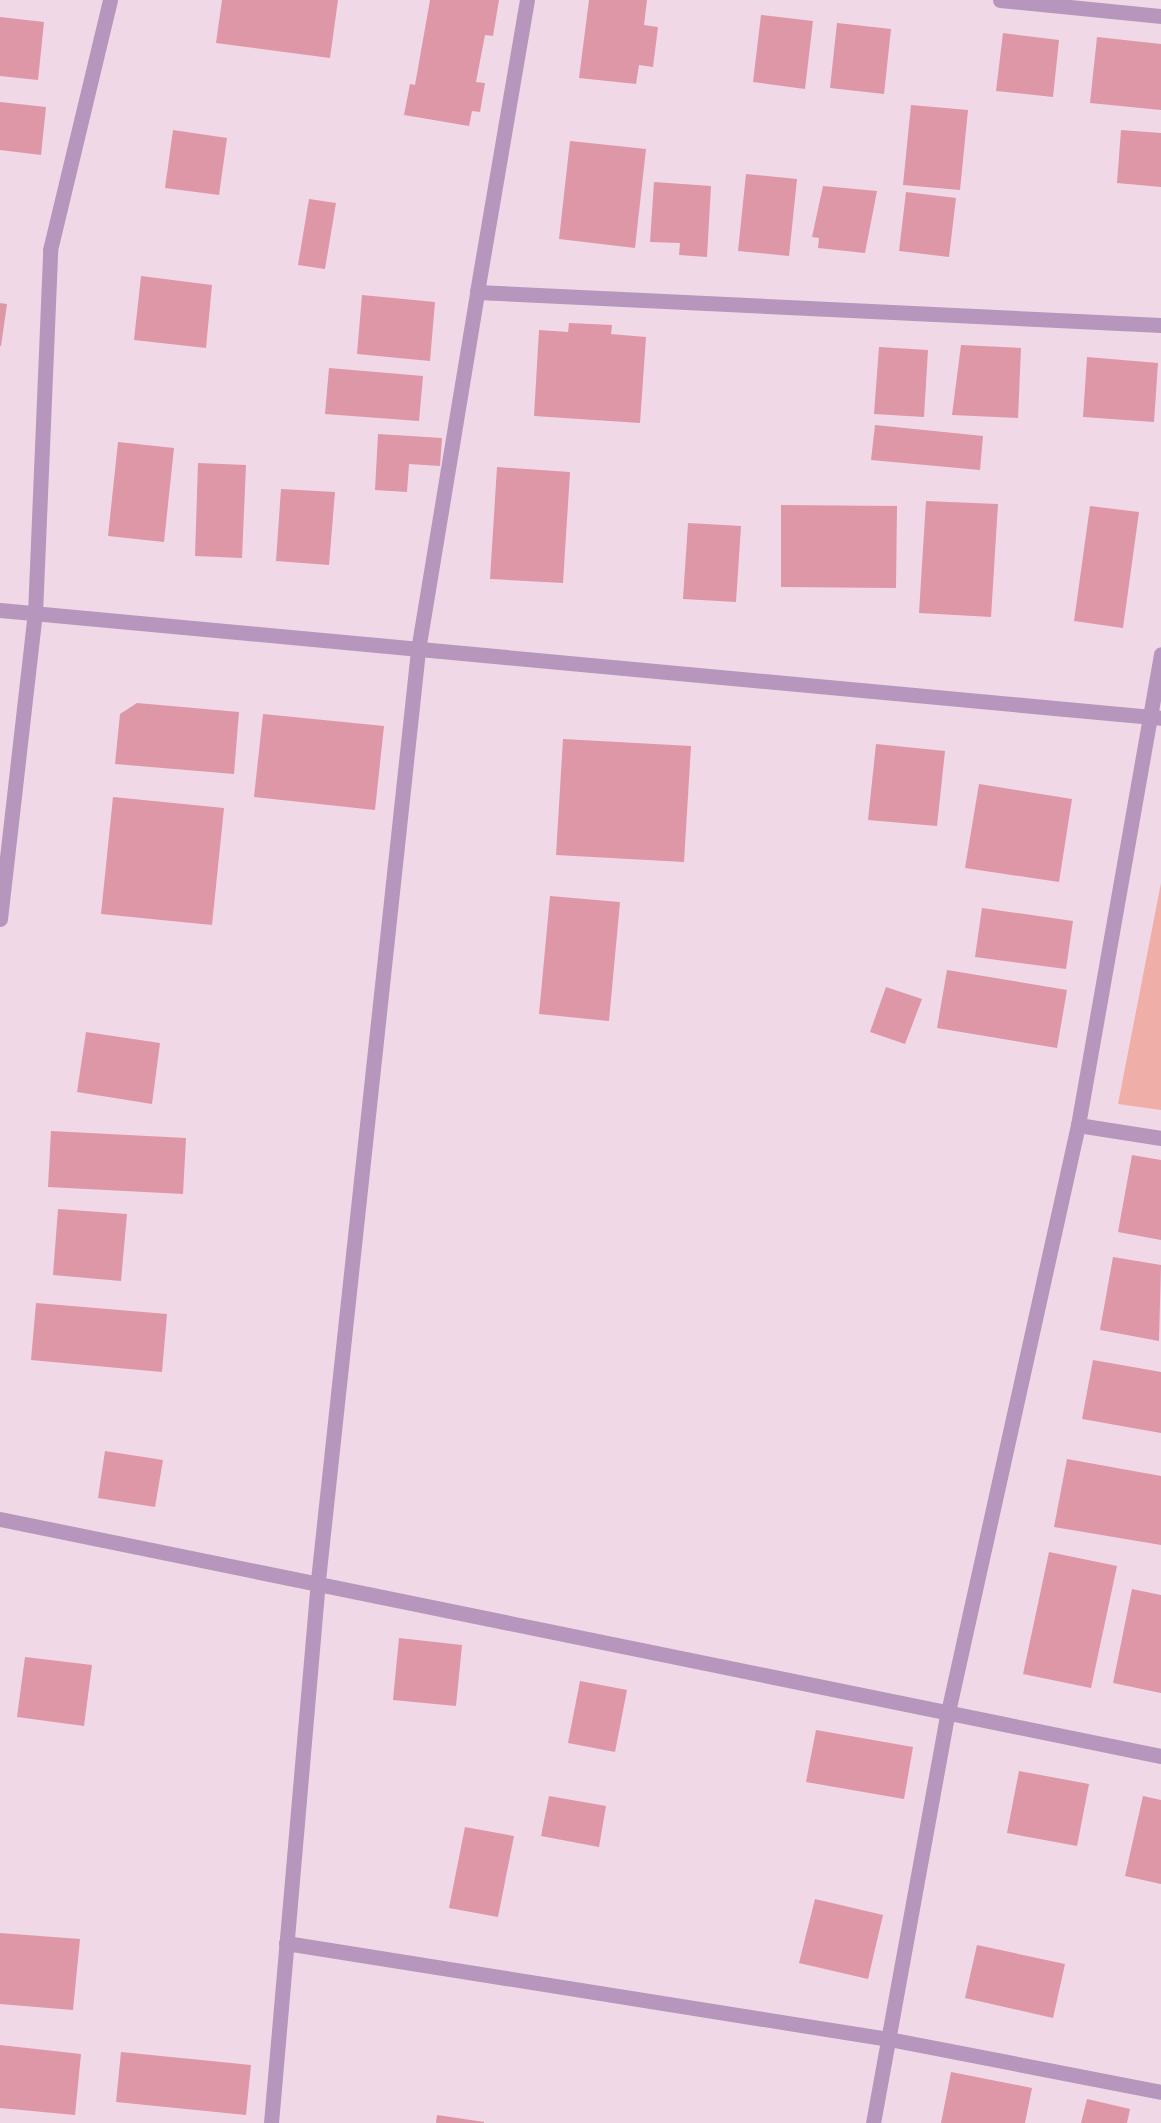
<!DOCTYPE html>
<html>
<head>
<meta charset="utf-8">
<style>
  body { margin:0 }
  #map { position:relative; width:1161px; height:2123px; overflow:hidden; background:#f1d8e6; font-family:"Varela Round",sans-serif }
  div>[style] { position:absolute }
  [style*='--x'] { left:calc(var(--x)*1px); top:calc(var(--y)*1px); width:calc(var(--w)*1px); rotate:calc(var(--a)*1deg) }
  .green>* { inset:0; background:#efafa8 }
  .building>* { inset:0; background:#de97a7 }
  .minor>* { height:15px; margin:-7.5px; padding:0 7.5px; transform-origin:7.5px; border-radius:7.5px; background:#b696bd }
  span { translate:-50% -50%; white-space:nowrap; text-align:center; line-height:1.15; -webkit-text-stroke:6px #fff; paint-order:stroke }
</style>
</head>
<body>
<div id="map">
  <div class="green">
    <i style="clip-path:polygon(1161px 883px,1161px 1110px,1118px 1104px)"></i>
  </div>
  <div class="building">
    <i style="clip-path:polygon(222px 0,338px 0,330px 58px,216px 43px)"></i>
    <i style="clip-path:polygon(430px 0,499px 0,493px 36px,485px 35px,476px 82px,485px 83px,480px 112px,472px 111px,469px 126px,404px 115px,410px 84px,415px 85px)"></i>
    <i style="clip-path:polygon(589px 0,647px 0,644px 25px,658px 27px,653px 67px,639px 65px,636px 84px,579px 78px)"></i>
    <i style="clip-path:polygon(761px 15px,813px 21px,805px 89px,753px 82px)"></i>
    <i style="clip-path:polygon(0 17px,44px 22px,38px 80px,0 76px)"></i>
    <i style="clip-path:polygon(837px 23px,891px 29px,884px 94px,830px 88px)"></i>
    <i style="clip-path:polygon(1003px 33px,1059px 40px,1053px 97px,996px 91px)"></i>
    <i style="clip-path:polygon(1097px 37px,1161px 44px,1161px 110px,1090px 103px)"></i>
    <i style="clip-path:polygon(0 102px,46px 107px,41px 155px,0 150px)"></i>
    <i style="clip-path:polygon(911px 105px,968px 110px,960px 190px,903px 185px)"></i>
    <i style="clip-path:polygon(173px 130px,227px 138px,219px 195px,165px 188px)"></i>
    <i style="clip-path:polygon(1121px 130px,1161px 133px,1161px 187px,1117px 183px)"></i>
    <i style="clip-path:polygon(570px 141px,646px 149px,635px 248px,559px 239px)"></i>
    <i style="clip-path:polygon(746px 174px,797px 179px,789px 256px,738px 251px)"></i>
    <i style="clip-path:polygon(654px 182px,711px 186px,707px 257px,679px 255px,680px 243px,650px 242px)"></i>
    <i style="clip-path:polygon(823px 186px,877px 191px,865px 253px,818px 248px,819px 238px,812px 237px)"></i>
    <i style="clip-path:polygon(906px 192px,956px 198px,949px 257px,899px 251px)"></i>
    <i style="clip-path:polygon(309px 199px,336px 203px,325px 269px,298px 265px)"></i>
    <i style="clip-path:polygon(141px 276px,212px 285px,206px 348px,134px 340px)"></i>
    <i style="clip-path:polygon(362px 295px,435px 302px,430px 361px,357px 354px)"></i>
    <i style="clip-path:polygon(0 303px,7px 304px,1px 346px,0 346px)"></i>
    <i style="clip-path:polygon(569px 323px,612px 325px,611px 334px,646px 337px,640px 423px,534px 416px,539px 330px,568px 332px)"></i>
    <i style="clip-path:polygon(961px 345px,1021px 348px,1018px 418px,952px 415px)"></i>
    <i style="clip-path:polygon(879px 347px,928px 350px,924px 417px,874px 414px)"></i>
    <i style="clip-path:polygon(1087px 357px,1158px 363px,1154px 422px,1083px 417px)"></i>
    <i style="clip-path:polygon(329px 368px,423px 376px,419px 421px,325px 414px)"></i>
    <i style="clip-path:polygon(875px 425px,983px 436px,980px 470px,871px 460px)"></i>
    <i style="clip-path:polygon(378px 434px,442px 438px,440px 466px,409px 464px,407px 492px,375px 490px)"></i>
    <i style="clip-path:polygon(118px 442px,174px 448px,164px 542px,108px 536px)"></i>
    <i style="clip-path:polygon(198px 463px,246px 465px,242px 558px,195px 556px)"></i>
    <i style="clip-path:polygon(497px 467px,570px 472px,563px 583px,490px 579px)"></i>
    <i style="clip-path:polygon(281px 489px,335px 492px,329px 565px,276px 561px)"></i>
    <i style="clip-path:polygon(926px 501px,998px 504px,991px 617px,919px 613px)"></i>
    <i style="clip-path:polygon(781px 505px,897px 506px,896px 588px,781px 587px)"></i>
    <i style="clip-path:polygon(1090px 506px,1139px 512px,1123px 628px,1074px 621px)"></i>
    <i style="clip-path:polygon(688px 523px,741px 526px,736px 602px,683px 599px)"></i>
    <i style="clip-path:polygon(137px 703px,239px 712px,234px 774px,115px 764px,120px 714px)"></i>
    <i style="clip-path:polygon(263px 714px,384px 726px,375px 810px,254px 797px)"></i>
    <i style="clip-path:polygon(563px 739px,691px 746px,684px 862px,556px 855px)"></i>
    <i style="clip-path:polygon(876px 744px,945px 751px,937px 826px,868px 820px)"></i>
    <i style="clip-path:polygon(979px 784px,1072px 799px,1059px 882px,965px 868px)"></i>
    <i style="clip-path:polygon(113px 797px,224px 808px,212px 925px,101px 914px)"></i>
    <i style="clip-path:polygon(550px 896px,620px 902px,609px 1021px,539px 1014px)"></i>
    <i style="clip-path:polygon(982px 908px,1073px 921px,1066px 969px,975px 957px)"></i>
    <i style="clip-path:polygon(947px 970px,1067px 990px,1057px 1048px,937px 1028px)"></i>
    <i style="clip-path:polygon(886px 987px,922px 999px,905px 1044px,870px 1032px)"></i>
    <i style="clip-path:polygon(86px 1032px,160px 1043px,152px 1104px,77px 1092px)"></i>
    <i style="clip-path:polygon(51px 1131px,186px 1138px,183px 1194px,48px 1187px)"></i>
    <i style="clip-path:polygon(1132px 1155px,1161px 1160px,1161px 1240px,1118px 1232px)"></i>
    <i style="clip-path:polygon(58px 1209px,127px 1214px,121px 1281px,53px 1275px)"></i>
    <i style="clip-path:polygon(1113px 1257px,1161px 1265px,1159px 1341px,1100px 1330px)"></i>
    <i style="clip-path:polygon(36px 1303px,167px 1314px,162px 1372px,31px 1360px)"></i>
    <i style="clip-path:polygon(1093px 1360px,1161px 1372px,1161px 1433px,1082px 1419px)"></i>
    <i style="clip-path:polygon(105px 1451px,163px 1460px,155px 1507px,98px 1498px)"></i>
    <i style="clip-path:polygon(1067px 1459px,1161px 1476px,1161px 1545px,1054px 1527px)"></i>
    <i style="clip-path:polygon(1049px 1552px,1117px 1566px,1091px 1688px,1023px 1674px)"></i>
    <i style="clip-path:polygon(1132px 1589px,1161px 1595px,1161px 1693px,1113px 1683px)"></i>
    <i style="clip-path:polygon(399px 1638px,462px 1645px,456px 1706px,393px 1700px)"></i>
    <i style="clip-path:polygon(25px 1657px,92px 1665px,84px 1726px,17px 1717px)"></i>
    <i style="clip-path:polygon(580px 1681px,627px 1690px,615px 1752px,568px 1743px)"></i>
    <i style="clip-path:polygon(816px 1730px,913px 1747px,904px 1799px,806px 1782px)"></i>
    <i style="clip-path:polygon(1019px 1771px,1089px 1784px,1077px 1846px,1007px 1833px)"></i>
    <i style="clip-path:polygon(549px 1796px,606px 1806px,599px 1847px,541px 1836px)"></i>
    <i style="clip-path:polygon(1143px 1796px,1161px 1800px,1161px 1884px,1125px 1876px)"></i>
    <i style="clip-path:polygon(465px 1827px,514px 1836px,498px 1917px,449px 1908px)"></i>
    <i style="clip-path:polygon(815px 1899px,883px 1915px,868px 1979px,799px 1963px)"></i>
    <i style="clip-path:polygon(0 1933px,80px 1939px,73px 2010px,0 2004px)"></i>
    <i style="clip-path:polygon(977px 1945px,1065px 1964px,1053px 2018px,965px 1998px)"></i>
    <i style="clip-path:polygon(0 2045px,81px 2054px,75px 2115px,0 2108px)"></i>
    <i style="clip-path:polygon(121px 2052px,251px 2065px,246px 2115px,116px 2102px)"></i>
    <i style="clip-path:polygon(951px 2072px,1032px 2088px,1025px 2123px,941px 2123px)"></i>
    <i style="clip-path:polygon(1087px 2099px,1130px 2109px,1127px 2123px,1081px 2123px)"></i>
    <i style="clip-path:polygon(437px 2115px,484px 2122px,484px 2123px,436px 2123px)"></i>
  </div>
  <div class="minor">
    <i style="--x:1000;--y:0;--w:162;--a:5.7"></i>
    <i style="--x:477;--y:292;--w:296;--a:-80.3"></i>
    <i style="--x:0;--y:610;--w:1166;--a:5.31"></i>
    <i style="--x:0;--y:919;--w:307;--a:-83.5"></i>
    <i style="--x:35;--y:614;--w:364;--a:-87.6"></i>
    <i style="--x:50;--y:250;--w:257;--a:-76.5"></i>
    <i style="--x:1078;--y:1125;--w:84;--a:8.9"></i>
    <i style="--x:0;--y:1519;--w:1185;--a:11.54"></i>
    <i style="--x:286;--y:1943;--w:611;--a:9.05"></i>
    <i style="--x:889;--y:2039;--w:277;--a:11"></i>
    <i style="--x:271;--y:2123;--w:545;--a:-85.05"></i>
    <i style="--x:318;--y:1580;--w:935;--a:-83.86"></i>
    <i style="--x:418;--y:650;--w:363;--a:-80.6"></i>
    <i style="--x:477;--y:292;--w:685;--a:2.76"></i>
    <i style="--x:873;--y:2123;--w:418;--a:-79.7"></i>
    <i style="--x:948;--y:1712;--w:601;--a:-77.51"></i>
    <i style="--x:1078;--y:1125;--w:478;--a:-80"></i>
  </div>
</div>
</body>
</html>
